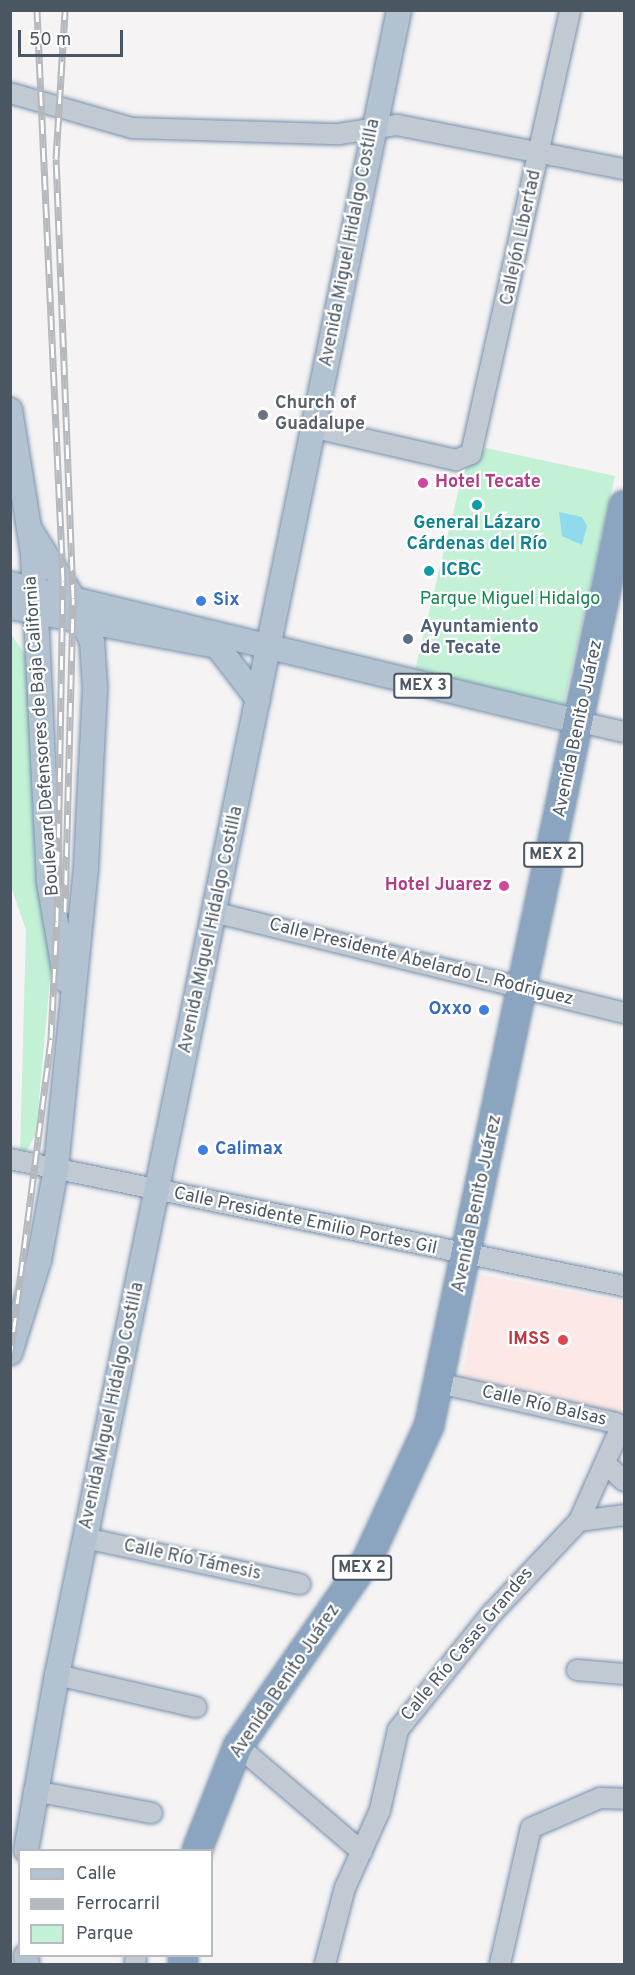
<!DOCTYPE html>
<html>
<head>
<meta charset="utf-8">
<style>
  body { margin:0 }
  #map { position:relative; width:635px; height:1975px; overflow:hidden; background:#f5f3f3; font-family:Overpass,sans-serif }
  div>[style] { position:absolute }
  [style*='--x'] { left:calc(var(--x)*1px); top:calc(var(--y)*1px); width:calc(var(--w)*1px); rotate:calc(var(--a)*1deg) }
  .medical>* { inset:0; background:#fce8e6 }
  .green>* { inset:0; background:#c3f1d5 }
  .water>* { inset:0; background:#90daee }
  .roads { filter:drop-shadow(0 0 2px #7690ad) drop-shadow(0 0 2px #7690ad) }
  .minor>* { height:20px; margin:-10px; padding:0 10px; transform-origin:10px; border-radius:10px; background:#c1cad2 }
  .major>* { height:24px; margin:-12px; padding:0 12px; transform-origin:12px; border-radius:12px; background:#b3c2d1 }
  .highway>* { height:28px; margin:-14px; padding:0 14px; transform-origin:14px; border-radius:14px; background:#8ba5c1 }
  .rail>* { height:7px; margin-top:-3.5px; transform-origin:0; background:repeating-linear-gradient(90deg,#fff 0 14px,#b5b8bd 0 28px); box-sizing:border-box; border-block:2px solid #b5b8bd }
  .dots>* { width:16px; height:16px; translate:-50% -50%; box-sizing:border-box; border:3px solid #fff; border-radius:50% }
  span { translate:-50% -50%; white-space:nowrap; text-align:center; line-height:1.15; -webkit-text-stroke:4.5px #fff; paint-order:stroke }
  .shield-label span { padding:2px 4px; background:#fff; border:2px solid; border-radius:4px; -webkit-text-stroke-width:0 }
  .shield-label { font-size:16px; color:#4a5661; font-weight:700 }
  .street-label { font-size:18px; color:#4a5661 }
  .worship-label { font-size:18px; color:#5b616d; font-weight:700 }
  .left { translate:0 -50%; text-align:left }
  .hotel-label { font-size:18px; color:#b23c85; font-weight:700 }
  .right { translate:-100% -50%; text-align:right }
  .culture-label { font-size:18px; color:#0d838f; font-weight:700 }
  .park-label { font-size:18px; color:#17864f }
  .shop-label { font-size:18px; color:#366cbe; font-weight:700 }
  .service-label { font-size:18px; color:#4e5e75; font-weight:700 }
  .health-label { font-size:18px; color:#be3a42; font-weight:700 }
  .frame { position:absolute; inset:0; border:12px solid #4a5661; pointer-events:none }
  .legend { position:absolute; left:18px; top:1849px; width:195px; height:108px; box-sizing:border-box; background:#fff; border:2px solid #b7bbc0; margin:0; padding:8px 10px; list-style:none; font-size:18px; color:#4a5661 }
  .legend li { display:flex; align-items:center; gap:12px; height:30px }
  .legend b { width:30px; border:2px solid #b7bbc0 }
  .scale { position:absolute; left:18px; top:30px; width:105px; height:27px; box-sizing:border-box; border:3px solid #4a5661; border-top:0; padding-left:8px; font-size:18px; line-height:21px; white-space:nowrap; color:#4a5661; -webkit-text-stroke:4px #fff; paint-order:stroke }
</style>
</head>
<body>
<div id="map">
  <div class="medical">
    <i style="clip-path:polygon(481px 1275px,624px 1302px,624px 1420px,462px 1378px)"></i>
  </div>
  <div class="green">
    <i style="clip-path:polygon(486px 448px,615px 476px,563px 708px,415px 670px,463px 472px)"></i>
    <i style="clip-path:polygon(10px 633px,28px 659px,51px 968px,36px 1134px,27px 1150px,20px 1151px,26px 930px,10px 883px)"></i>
  </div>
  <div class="water">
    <i style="clip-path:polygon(559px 512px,582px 517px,587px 526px,582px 545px,562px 536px)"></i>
  </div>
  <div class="roads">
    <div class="minor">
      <i style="--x:10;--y:93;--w:127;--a:16"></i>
      <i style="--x:132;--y:128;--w:207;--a:1.7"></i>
      <i style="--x:339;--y:134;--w:59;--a:-8.8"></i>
      <i style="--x:397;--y:125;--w:231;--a:11"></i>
      <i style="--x:315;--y:428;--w:145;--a:12.8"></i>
      <i style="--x:456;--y:460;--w:16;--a:-22"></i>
      <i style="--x:471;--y:454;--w:455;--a:-77.4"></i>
      <i style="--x:580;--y:722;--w:45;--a:12.8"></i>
      <i style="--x:217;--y:913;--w:419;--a:13.8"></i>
      <i style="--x:10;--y:1159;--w:627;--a:11.69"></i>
      <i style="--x:607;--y:1465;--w:23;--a:43"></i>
      <i style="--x:579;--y:1521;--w:45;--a:-7.6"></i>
      <i style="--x:85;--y:1538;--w:220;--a:12.1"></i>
      <i style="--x:577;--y:1670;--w:47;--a:4.9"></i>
      <i style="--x:57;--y:1675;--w:143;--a:13"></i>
      <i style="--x:238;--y:1746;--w:163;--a:40.5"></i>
      <i style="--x:34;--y:1791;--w:120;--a:10.6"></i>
      <i style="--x:135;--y:1964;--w:8;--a:-83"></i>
      <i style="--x:325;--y:1964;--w:79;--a:-75.3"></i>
      <i style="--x:345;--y:1888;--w:85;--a:-65.8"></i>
      <i style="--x:380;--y:1810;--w:82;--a:-77.3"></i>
      <i style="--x:398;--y:1730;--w:150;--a:-51.2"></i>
      <i style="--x:492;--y:1613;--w:127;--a:-46.6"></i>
      <i style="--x:579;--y:1521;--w:101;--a:-66"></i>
      <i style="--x:620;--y:1429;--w:7;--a:-124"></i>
      <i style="--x:616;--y:1423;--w:181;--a:-167.3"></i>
      <i style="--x:500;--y:1964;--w:139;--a:-77.2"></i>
      <i style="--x:531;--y:1828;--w:75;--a:-23.5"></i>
      <i style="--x:600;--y:1798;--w:24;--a:2"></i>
    </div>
    <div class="major">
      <i style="--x:10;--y:410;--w:146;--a:80.9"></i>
      <i style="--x:33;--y:554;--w:328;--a:87.2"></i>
      <i style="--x:49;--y:882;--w:100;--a:80.3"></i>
      <i style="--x:10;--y:584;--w:586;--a:13.61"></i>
      <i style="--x:10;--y:607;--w:206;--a:10.7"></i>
      <i style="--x:217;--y:646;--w:67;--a:52.3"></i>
      <i style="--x:10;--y:1353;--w:97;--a:-72.7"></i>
      <i style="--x:39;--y:1260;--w:94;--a:-79.5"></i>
      <i style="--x:56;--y:1168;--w:302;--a:-84.3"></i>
      <i style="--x:86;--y:867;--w:180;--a:-87.1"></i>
      <i style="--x:95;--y:687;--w:45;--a:-93.8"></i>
      <i style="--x:92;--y:642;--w:48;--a:-113.4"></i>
      <i style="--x:73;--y:598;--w:80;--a:-122.3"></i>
      <i style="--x:26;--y:1850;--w:178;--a:-80"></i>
      <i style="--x:57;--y:1675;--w:1700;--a:-78.39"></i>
      <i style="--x:26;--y:1956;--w:8;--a:83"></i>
    </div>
    <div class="highway">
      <i style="--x:197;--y:1850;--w:112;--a:-68.5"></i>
      <i style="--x:238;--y:1746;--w:226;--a:-55.3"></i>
      <i style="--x:367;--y:1560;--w:148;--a:-65.2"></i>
      <i style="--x:429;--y:1426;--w:941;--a:-78.05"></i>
      <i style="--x:183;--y:1956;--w:8;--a:90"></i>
    </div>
  </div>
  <div class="rail">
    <i style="--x:65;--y:912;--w:314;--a:-88.5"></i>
    <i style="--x:73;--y:598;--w:439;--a:-92.2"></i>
    <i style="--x:56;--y:159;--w:149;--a:-86.5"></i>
    <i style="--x:10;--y:1359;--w:324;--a:-82.7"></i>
    <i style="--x:51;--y:1038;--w:117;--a:-87.1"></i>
    <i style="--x:57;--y:921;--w:340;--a:-89"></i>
    <i style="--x:63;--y:581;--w:572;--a:-92.61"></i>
  </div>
  <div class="dots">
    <i style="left:263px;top:415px;background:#6b7280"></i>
    <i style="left:423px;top:483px;background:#d1479c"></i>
    <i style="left:477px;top:505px;background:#0f9aa8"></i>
    <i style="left:429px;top:571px;background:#0f9aa8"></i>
    <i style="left:201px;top:601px;background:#3f7fe0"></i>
    <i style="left:408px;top:639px;background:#5c6f8a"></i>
    <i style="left:504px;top:886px;background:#d1479c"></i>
    <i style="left:484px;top:1010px;background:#3f7fe0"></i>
    <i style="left:203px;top:1150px;background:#3f7fe0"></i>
    <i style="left:563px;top:1340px;background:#e0444e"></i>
  </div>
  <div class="shield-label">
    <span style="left:423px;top:686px">MEX 3</span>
    <span style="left:553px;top:855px">MEX 2</span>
    <span style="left:362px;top:1568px">MEX 2</span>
  </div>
  <div class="street-label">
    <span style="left:522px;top:238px;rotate:-78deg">Callejón Libertad</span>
    <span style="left:351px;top:243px;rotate:-79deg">Avenida Miguel Hidalgo Costilla</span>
    <span style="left:579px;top:729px;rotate:-78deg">Avenida Benito Juárez</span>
    <span style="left:43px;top:736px;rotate:-94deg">Boulevard Defensores de Baja California</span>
    <span style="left:212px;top:930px;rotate:-78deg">Avenida Miguel Hidalgo Costilla</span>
    <span style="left:421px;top:963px;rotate:14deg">Calle Presidente Abelardo L. Rodriguez</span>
    <span style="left:478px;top:1204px;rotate:-78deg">Avenida Benito Juárez</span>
    <span style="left:305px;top:1222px;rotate:12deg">Calle Presidente Emilio Portes Gil</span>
    <span style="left:113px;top:1406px;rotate:-78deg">Avenida Miguel Hidalgo Costilla</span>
    <span style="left:544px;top:1407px;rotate:13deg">Calle Río Balsas</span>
    <span style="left:192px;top:1561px;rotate:12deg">Calle Río Támesis</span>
    <span style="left:468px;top:1645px;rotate:-50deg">Calle Río Casas Grandes</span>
    <span style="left:286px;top:1682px;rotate:-56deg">Avenida Benito Juárez</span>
  </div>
  <div class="worship-label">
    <span class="left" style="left:275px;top:415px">Church of<br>Guadalupe</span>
  </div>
  <div class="hotel-label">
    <span class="left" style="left:435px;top:483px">Hotel Tecate</span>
    <span class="right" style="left:492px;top:886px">Hotel Juarez</span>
  </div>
  <div class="culture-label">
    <span style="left:477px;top:535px">General Lázaro<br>Cárdenas del Río</span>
    <span class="left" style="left:441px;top:571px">ICBC</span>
  </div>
  <div class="park-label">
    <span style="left:510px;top:600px">Parque Miguel Hidalgo</span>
  </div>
  <div class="shop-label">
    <span class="left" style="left:213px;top:601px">Six</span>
    <span class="right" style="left:472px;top:1010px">Oxxo</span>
    <span class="left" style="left:215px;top:1150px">Calimax</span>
  </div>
  <div class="service-label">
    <span class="left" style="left:420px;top:639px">Ayuntamiento<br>de Tecate</span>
  </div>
  <div class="health-label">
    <span class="right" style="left:550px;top:1340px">IMSS</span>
  </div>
  <div class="frame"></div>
  <ul class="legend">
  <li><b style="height:8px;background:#b3c2d1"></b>Calle</li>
  <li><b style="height:8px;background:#b5b8bd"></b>Ferrocarril</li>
  <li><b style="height:16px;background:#c3f1d5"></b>Parque</li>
  </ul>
  <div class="scale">50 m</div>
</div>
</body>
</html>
